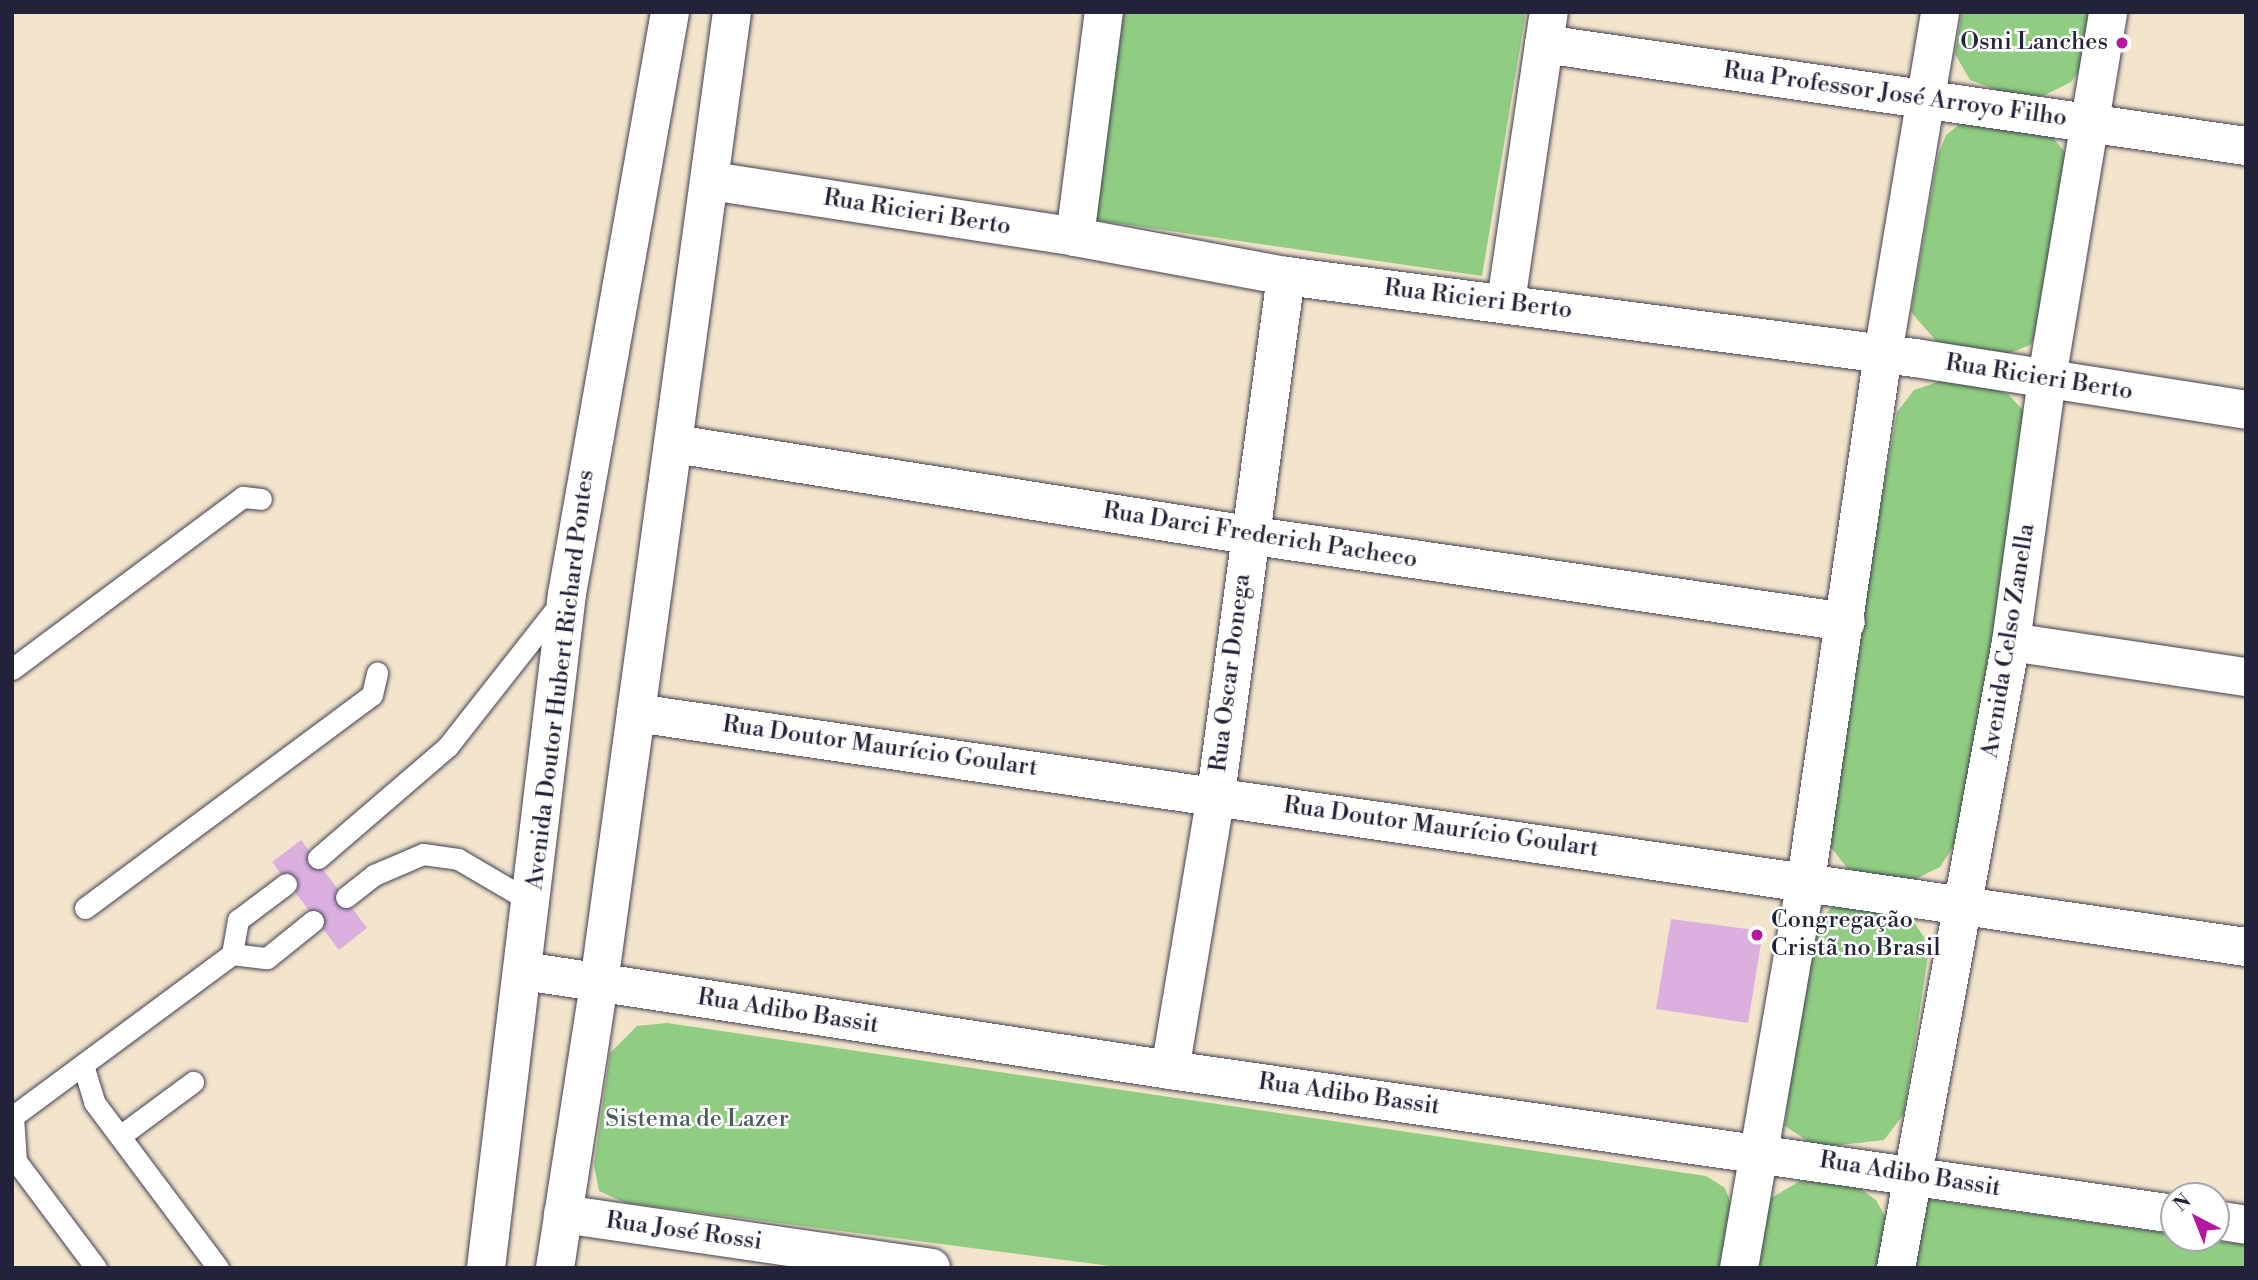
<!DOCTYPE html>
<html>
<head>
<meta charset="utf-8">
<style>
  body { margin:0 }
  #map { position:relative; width:2258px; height:1280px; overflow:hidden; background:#f3e5cc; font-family:"Libre Bodoni",serif }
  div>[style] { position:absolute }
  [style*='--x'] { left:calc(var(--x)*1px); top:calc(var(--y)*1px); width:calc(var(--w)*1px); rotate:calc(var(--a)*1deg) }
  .green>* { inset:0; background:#90cd82 }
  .building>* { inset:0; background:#dbb0de }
  .roads { filter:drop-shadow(0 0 2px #413f51) drop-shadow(0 0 2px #413f51) }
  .service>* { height:21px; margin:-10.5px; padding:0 10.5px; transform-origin:10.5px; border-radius:10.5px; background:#fff }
  .minor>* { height:38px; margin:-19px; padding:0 19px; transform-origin:19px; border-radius:19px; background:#fff }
  .tertiary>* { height:38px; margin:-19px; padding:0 19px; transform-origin:19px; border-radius:19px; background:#fff }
  .secondary>* { height:38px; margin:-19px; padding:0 19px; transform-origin:19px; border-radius:19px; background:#fff }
  .dots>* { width:19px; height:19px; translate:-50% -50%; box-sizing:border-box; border:4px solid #fff; border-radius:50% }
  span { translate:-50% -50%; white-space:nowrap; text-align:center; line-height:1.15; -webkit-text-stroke:5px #fff; paint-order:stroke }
  .poi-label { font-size:24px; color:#22223b }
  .right { translate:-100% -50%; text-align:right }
  .left { translate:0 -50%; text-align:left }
  .street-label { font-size:24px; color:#22223b }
  .park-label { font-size:24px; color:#485e54 }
  .frame { position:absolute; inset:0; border:14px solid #22223b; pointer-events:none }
  .north { position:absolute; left:2160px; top:1182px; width:70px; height:70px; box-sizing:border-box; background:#fff; border:2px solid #a7a7b1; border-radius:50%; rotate:318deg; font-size:19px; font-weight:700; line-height:28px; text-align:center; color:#22223b }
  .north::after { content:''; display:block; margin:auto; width:24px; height:32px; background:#b5179e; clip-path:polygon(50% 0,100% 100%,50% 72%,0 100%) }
</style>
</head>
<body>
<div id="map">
  <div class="green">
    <i style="clip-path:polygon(1124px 12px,1526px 12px,1482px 276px,1094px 220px)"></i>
    <i style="clip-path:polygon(1962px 12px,2096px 12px,2088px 60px,2071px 82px,2043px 96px,2002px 92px,1970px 80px,1955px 54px)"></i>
    <i style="clip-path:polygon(1965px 120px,2047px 131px,2071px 159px,2046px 318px,2030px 345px,1989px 361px,1945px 351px,1911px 312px,1938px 155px,1946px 135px)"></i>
    <i style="clip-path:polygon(1944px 380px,1980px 384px,2008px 394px,2030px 418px,1958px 839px,1940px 867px,1905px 884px,1848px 869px,1822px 836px,1897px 412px,1914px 390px)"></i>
    <i style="clip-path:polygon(1835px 904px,1909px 915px,1924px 937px,1928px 956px,1904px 1114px,1884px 1140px,1831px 1146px,1809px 1142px,1785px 1126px,1809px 932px)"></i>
    <i style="clip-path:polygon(667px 1023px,1706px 1176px,1725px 1188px,1734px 1212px,1722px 1268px,1126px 1268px,626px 1203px,599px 1191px,594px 1165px,610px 1053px,637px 1026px)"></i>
    <i style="clip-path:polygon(1800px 1181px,1857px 1186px,1876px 1200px,1887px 1220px,1882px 1268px,1755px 1268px,1771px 1198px)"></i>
    <i style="clip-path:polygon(1920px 1198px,2174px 1234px,2174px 1238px,2246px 1244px,2246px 1268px,1910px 1268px)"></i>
  </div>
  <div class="building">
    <i style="clip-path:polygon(301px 840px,367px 928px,339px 950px,272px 862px)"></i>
    <i style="clip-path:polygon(1671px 919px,1763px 931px,1748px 1023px,1656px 1009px)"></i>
  </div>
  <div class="roads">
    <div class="service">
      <i style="--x:12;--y:669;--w:288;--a:-36.7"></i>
      <i style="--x:243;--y:497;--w:18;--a:6"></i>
      <i style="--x:318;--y:858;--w:172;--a:-40.7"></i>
      <i style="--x:448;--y:746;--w:184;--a:-51.8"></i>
      <i style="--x:346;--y:897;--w:36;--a:-38"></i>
      <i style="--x:374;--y:875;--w:53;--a:-23.2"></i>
      <i style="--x:423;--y:854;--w:35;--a:8"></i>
      <i style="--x:458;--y:859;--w:87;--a:30.4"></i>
      <i style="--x:85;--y:908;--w:357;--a:-36.6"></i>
      <i style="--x:372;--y:695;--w:23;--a:-77"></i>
      <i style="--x:232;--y:954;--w:35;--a:7"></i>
      <i style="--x:267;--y:958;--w:59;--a:-38.8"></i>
      <i style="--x:83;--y:1065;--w:39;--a:73"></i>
      <i style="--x:94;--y:1102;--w:207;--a:53.2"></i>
      <i style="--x:12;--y:1117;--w:274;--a:-36.5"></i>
      <i style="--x:232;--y:954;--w:35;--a:-80"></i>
      <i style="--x:238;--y:920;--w:60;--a:-36.9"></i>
      <i style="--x:13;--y:1117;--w:44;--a:86.1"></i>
      <i style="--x:16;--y:1161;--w:134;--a:53.2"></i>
      <i style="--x:120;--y:1136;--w:91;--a:-36.5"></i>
    </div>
    <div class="minor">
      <i style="--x:1544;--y:44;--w:709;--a:8.27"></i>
      <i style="--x:711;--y:181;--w:368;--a:8.7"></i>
      <i style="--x:1075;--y:237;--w:215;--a:10.5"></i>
      <i style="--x:1286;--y:276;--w:634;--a:7.43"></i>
      <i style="--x:1915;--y:358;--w:335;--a:8.9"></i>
      <i style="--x:1075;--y:237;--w:227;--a:-82.7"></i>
      <i style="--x:1506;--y:302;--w:293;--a:-81.6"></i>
      <i style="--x:675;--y:444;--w:580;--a:9.02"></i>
      <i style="--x:1248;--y:535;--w:604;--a:8.28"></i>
      <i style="--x:2011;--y:642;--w:238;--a:8.5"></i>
      <i style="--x:636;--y:713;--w:1627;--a:8.27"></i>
      <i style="--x:524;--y:971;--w:654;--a:8.71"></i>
      <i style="--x:1170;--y:1070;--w:1014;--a:8.16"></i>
      <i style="--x:1170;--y:1070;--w:280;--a:-80.5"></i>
      <i style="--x:1216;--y:794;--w:523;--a:-82.3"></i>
      <i style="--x:563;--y:1214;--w:372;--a:8.3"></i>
      <i style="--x:2216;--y:1220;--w:30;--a:9"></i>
    </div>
    <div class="tertiary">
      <i style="--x:1739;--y:1268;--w:393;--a:-80.2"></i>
      <i style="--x:1806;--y:881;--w:533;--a:-81.69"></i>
      <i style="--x:1883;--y:354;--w:347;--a:-80.5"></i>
      <i style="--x:1896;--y:1268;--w:636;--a:-79.59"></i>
      <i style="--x:2011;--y:642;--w:266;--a:-82.2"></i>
      <i style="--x:2047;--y:378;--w:371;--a:-80.5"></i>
    </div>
    <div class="secondary">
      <i style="--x:486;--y:1268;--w:679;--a:-83.15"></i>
      <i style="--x:567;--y:594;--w:591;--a:-79.96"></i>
      <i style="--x:555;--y:1268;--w:288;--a:-81.2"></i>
      <i style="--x:599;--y:983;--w:980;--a:-82.2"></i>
    </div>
  </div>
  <div class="dots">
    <i style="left:2122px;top:43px;background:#b5179e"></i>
    <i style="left:1757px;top:935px;background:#b5179e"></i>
  </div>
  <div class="poi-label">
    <span class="right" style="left:2108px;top:43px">Osni Lanches</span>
    <span class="left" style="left:1771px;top:935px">Congregação<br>Cristã no Brasil</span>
  </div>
  <div class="street-label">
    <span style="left:1895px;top:95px;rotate:8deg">Rua Professor José Arroyo Filho</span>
    <span style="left:917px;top:213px;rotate:9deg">Rua Ricieri Berto</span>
    <span style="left:1478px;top:300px;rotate:7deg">Rua Ricieri Berto</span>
    <span style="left:2039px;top:378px;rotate:9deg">Rua Ricieri Berto</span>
    <span style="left:1260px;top:536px;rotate:9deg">Rua Darci Frederich Pacheco</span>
    <span style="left:2009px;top:641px;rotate:-81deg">Avenida Celso Zanella</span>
    <span style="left:1231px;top:673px;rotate:-83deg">Rua Oscar Donega</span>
    <span style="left:561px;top:680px;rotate:-83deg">Avenida Doutor Hubert Richard Pontes</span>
    <span style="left:880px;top:747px;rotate:8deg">Rua Doutor Maurício Goulart</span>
    <span style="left:1441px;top:828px;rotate:8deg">Rua Doutor Maurício Goulart</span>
    <span style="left:788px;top:1012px;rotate:9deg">Rua Adibo Bassit</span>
    <span style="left:1349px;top:1095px;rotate:8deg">Rua Adibo Bassit</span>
    <span style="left:1910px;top:1175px;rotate:9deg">Rua Adibo Bassit</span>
    <span style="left:684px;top:1232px;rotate:8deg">Rua José Rossi</span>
  </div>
  <div class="park-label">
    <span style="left:697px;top:1120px">Sistema de Lazer</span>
  </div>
  <div class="frame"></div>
  <div class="north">N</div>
</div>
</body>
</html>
